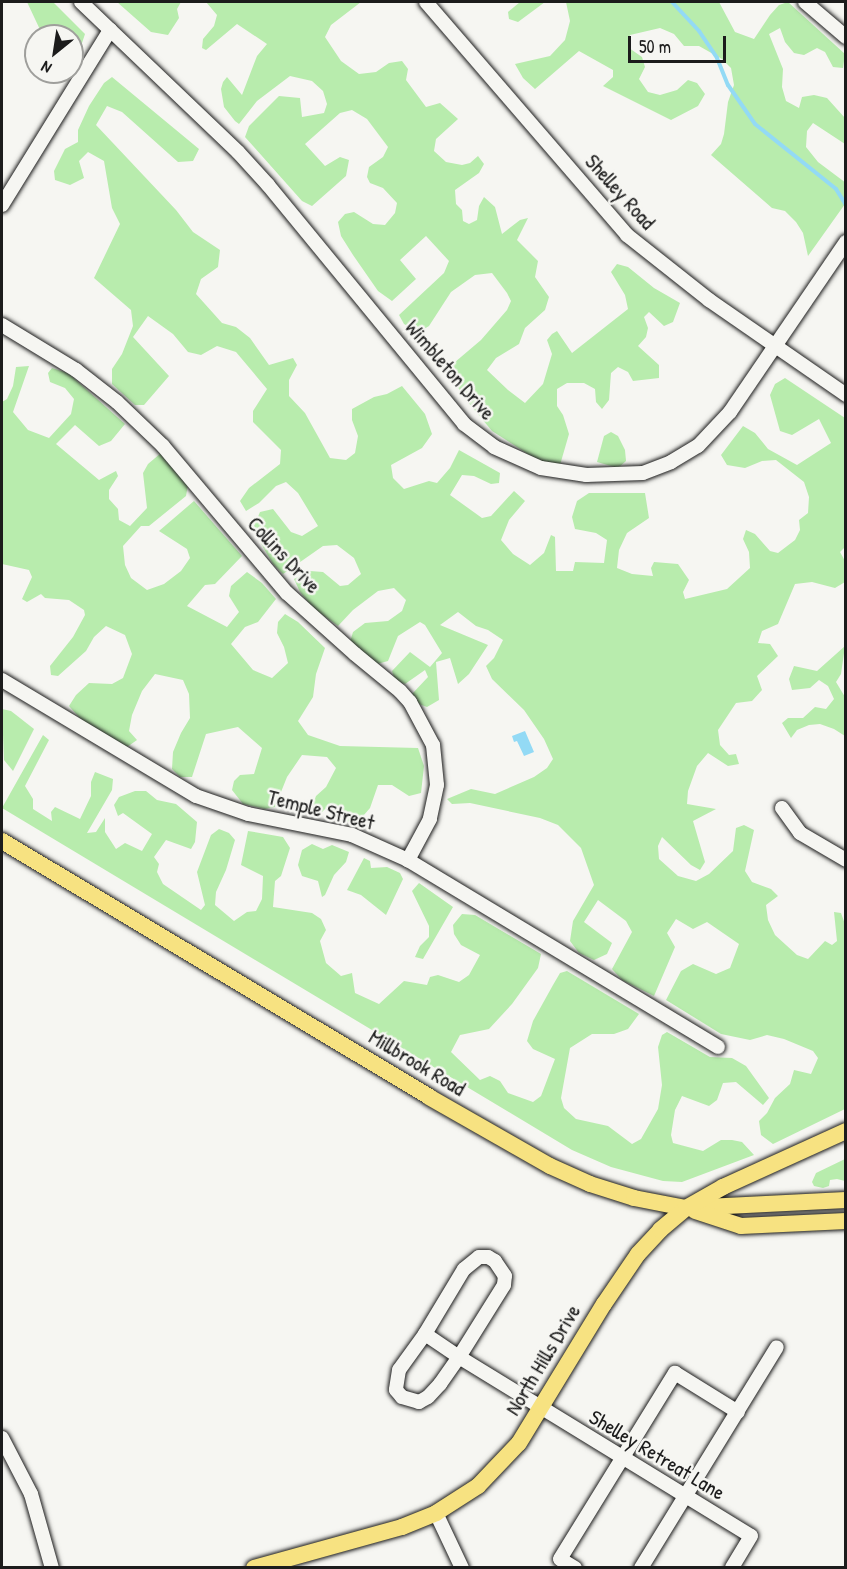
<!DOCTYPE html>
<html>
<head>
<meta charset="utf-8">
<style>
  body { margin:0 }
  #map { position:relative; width:847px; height:1569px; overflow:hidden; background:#f6f6f2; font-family:"Patrick Hand",sans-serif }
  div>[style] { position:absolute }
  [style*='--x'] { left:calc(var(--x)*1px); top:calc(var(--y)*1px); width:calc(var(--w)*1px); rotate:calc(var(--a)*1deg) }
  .green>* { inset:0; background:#b8ecad }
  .water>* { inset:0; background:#93daf5 }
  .stream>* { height:4px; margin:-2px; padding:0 2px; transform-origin:2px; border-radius:2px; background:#93daf5 }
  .roads { filter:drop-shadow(0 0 2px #1c1c1c) drop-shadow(0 0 2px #1c1c1c) }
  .minor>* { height:14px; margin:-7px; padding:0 7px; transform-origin:7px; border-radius:7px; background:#f6f6f2 }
  .major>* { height:16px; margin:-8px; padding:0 8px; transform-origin:8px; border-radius:8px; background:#f7e281 }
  span { translate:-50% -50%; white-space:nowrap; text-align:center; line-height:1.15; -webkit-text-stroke:5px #f6f6f2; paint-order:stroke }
  .street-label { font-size:21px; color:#1c1c1c }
  .frame { position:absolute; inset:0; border:3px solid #1c1c1c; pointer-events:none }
  .north { position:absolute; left:24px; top:24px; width:60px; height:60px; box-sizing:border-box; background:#f6f6f2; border:2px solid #9f9f9c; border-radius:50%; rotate:210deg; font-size:16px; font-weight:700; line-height:24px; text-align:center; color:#1c1c1c }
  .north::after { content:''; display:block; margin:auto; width:21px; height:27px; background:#1c1c1c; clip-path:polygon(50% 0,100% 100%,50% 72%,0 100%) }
  .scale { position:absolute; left:628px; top:36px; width:98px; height:27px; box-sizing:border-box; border:3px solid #1c1c1c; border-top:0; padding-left:8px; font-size:18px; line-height:21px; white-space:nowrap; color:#1c1c1c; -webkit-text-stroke:4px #f6f6f2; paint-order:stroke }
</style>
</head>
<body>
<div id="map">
  <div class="green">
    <i style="clip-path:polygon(27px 2px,53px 2px,85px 34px,81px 46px,72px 54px,72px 36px,43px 36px)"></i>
    <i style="clip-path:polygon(117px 2px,181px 2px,177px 9px,179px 18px,168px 35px,151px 32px)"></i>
    <i style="clip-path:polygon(206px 2px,361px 2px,331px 25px,325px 37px,341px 61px,359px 74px,376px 72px,389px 63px,402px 61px,408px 69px,406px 80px,426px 107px,440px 103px,458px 119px,436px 139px,434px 151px,446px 162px,462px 165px,470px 163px,478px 156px,484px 164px,479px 173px,455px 190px,456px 204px,462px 210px,463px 221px,469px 224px,477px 220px,479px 206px,484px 197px,495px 207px,502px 234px,520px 220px,528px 218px,517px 240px,538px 261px,535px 277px,549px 297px,545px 310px,525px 328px,519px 344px,496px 358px,487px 370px,508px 390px,525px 403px,543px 384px,552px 354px,547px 340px,552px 334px,557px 331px,572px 353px,628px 309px,625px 295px,611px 272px,617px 264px,628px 267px,654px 288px,680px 303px,673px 322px,664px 326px,649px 312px,644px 317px,648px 328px,646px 337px,638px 346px,659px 365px,659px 378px,633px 381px,628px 372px,618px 367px,611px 373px,609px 400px,602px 409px,596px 402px,595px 389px,584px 383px,567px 383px,557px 389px,557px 406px,563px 415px,569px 434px,560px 465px,554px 467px,537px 460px,492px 431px,462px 395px,448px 368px,481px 340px,507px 310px,511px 301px,507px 293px,492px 273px,475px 275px,451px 292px,429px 326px,419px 332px,404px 324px,399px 315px,444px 273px,449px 261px,426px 236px,400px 260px,416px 279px,392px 301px,378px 291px,353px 255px,341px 236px,338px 222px,345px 214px,354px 212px,373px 224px,385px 225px,395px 213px,397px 203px,383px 188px,370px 183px,367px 177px,369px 167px,383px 157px,388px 147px,367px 119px,352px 110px,340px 113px,305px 144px,325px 166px,340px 157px,349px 160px,346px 176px,312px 206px,302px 201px,245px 137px,249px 126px,279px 96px,300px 98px,302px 117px,324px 113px,327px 104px,323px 91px,312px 81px,290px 76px,257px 101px,239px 124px,235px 121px,224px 107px,221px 89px,223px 82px,227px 77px,242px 95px,257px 56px,267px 44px,237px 24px,206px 50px,202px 48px,203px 39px,214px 26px,217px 15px)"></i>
    <i style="clip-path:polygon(520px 2px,545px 2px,518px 22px,509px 19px,508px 12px)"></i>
    <i style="clip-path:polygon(566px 2px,719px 2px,735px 32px,754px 39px,770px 15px,779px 5px,788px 2px,845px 54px,843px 68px,833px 67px,825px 52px,817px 48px,804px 55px,794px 53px,785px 42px,780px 28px,769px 34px,783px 69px,782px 87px,786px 101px,799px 108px,802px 97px,814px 95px,827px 98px,845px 118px,845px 144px,813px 123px,807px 131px,806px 147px,818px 162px,846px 183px,845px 204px,808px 256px,803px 233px,796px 222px,785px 211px,772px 208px,711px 155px,721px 144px,724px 134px,728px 102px,734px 85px,731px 68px,722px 59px,699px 46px,684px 46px,674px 34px,660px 28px,630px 35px,629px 48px,642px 57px,645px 67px,639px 79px,648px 92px,660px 95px,677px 90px,688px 80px,697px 83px,705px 94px,698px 106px,671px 120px,603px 86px,613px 77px,613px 70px,579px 51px,535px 89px,523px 78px,515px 64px,550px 56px,565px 40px,570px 21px)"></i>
    <i style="clip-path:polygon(112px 77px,199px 149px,193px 161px,178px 162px,122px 112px,107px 106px,96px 125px,176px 210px,193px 232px,220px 250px,218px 267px,201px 279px,196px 294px,222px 323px,236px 327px,250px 338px,269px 365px,293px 358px,297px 365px,289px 380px,289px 396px,305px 413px,330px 458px,346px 460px,355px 453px,358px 436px,352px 420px,352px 409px,374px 397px,387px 394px,402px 386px,425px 414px,432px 434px,422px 448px,391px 465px,393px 478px,404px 489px,429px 481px,437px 483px,450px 468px,459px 450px,500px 473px,499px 483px,491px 484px,474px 476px,462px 475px,450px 495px,482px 518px,491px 516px,514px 491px,525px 501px,509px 520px,501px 540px,513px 554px,530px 565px,544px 553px,551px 535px,555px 537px,556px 571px,573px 571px,575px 562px,604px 563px,607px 540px,596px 533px,575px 529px,572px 517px,577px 501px,589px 493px,645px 493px,649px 518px,627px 533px,619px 550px,617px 568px,632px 574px,653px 576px,651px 568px,654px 562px,678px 564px,689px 580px,683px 592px,685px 599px,727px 589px,750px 568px,749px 552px,743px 539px,746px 530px,755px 534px,770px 551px,778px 553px,795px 540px,800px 530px,799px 520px,808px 513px,809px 497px,804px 482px,776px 460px,762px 461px,745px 468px,727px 465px,721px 455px,743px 426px,755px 433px,768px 449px,797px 465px,831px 443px,819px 419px,792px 435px,780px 431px,770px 395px,775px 384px,785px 378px,845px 418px,846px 546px,840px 552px,845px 561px,845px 582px,835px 588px,812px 582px,795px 584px,778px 624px,762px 631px,758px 643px,770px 644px,778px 656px,757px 676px,762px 690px,752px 701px,736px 703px,718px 730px,720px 745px,729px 755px,736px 754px,739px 764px,728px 766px,708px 753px,697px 766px,688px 791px,687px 804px,716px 809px,693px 821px,705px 862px,700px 870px,691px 865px,662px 837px,658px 846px,659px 859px,678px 876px,696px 881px,709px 874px,733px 851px,736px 828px,744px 825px,754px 830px,745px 871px,752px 882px,771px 889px,778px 896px,766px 905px,768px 920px,775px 935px,797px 955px,808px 959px,825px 941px,832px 945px,837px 941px,834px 912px,841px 913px,846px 927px,845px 1109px,773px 1144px,761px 1135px,759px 1121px,767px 1113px,775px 1098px,790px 1084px,794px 1070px,811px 1074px,818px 1058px,813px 1051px,784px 1039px,767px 1035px,750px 1040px,721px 1034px,666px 1000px,681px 971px,693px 964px,716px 974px,730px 968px,739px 944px,707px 922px,693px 929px,676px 919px,667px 933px,675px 947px,654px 996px,622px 980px,612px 969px,632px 932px,626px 921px,598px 900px,584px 922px,612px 943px,607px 954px,594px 960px,579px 953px,570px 941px,573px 921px,594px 885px,581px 848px,558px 825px,540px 818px,470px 803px,452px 804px,447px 799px,471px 789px,495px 794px,534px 777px,547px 768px,553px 759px,544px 739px,524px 710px,492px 679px,486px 666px,494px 658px,503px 640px,488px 630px,476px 626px,458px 612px,440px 625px,488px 645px,469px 674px,458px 684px,450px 658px,436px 662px,439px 700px,427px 707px,416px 703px,412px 694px,428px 677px,425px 670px,405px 684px,395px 680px,392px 671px,410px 652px,430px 667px,442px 653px,425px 625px,420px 622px,398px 636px,388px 661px,377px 664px,350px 642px,353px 632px,365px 623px,388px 621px,402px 611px,406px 600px,394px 588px,378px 591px,353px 610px,338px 626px,313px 608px,300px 592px,294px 579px,310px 571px,323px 572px,340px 586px,348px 585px,361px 574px,354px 558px,337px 545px,323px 546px,283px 574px,273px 564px,260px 542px,254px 526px,260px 512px,273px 509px,291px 532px,302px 536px,318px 526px,298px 493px,286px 482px,276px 486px,259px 503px,246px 511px,240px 501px,249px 488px,280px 464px,281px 450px,253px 422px,253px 411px,267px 389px,236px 352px,217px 346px,201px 355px,188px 352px,173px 334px,148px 316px,133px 337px,169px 376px,144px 405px,135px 405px,112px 384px,112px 369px,122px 354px,133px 326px,131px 310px,94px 278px,120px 224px,112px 208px,104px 161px,88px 152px,79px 161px,84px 178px,70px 185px,55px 180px,54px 171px,65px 149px,78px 142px,78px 130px,89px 106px,104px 83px)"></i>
    <i style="clip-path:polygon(29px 366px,13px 412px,28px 430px,49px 438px,71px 414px,74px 399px,65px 388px,50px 382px,48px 373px,52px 368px,68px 373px,125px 424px,111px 441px,99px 446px,75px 425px,56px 444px,99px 480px,116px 471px,118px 476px,109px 490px,109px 499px,118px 509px,119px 520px,130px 526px,147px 508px,143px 473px,148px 464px,161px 453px,188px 485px,186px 496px,149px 526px,141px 526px,123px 546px,125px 565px,131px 578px,147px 590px,164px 584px,181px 571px,190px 558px,187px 549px,159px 531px,194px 501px,242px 556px,215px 584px,205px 585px,187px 606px,227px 627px,239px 612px,229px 596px,231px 586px,247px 572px,262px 583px,276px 599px,258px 622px,245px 627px,231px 644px,253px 670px,272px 678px,288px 663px,284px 647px,277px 633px,278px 622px,285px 614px,298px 622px,325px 648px,316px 674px,313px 697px,298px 721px,308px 735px,340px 746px,418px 748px,424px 766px,421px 793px,409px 796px,392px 785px,378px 785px,370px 808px,357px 823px,346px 821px,328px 806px,321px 813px,312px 807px,316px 796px,326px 787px,336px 768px,327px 757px,302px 755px,287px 777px,275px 807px,265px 809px,243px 804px,232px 790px,234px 781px,240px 775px,254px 774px,262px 748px,238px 727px,206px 734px,192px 777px,180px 777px,172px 769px,173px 752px,181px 733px,190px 718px,189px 694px,183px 680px,155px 674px,142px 691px,132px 715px,129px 731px,137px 740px,127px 747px,86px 725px,69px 706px,76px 695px,89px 683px,112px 684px,123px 678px,132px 654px,125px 635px,106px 626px,94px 637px,86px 651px,58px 676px,51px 675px,50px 666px,73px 637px,85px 615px,84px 610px,69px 600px,45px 598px,41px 594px,27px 602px,22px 599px,32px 577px,29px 570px,2px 564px,2px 402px,7px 399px,13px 386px,16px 367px)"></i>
    <i style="clip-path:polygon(611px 432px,618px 436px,625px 450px,626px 461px,618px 468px,597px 462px,604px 436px)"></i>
    <i style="clip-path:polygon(845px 646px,841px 674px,836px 682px,845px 697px,845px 757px,845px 736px,834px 729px,820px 724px,809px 725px,797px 730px,791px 738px,782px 723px,788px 718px,803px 718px,815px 707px,826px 709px,834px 699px,828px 686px,819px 680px,810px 688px,792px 690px,789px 679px,794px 666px,817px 671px)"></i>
    <i style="clip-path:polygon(2px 709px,11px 711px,34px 729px,13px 771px,4px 760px)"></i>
    <i style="clip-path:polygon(43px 735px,49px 740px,25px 786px,33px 799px,33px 809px,52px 821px,51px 812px,55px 807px,80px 819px,91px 796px,91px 782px,95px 772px,113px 779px,112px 790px,87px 833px,96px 832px,105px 818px,105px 832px,116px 849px,125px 843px,142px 851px,152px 834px,123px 813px,118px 816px,114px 805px,119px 797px,135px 791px,146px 791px,157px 800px,176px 804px,197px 822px,195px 842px,191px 849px,166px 840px,154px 857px,159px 864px,157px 872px,163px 884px,201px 910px,205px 905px,197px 872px,211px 835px,219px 829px,229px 833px,235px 840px,226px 870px,216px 892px,215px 905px,234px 921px,247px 912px,256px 911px,262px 899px,263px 876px,241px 865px,248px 831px,283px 837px,290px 848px,281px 876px,275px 881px,273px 907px,312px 913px,321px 919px,326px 930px,320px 941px,326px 963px,341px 976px,352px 973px,355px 993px,379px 1004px,404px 981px,427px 985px,430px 977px,438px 975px,459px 982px,469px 975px,480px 955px,461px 945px,454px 934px,453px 925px,462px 914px,475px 915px,541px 954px,538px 968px,512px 1004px,489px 1029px,460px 1035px,451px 1052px,480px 1080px,490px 1076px,500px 1081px,508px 1093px,533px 1102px,541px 1096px,555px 1059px,533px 1049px,527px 1041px,533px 1021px,553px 985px,560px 973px,567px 971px,639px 1014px,628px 1029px,614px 1034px,592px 1034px,570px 1048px,561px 1098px,564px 1108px,576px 1119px,608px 1126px,632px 1144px,641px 1139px,658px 1109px,662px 1085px,658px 1047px,662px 1035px,667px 1032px,710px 1057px,732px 1058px,746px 1066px,769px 1098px,763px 1105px,736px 1082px,723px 1083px,717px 1100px,709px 1106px,682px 1096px,675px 1110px,671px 1135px,673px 1143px,703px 1151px,721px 1140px,732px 1140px,742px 1142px,754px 1155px,682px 1182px,663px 1181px,611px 1167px,572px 1150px,2px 808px)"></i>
    <i style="clip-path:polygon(312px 844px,323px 849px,332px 845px,349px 852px,346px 862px,334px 875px,325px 895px,322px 897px,318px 881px,302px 876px,298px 865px,302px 850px)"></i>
    <i style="clip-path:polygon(364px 858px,370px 861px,371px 868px,387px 867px,400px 873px,403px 879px,386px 915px,361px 895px,347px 890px)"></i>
    <i style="clip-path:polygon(419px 883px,453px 907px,423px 959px,415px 957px,420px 946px,429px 937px,429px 926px,412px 891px)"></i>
    <i style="clip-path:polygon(845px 1159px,845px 1181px,837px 1179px,830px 1180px,829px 1186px,823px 1188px,814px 1186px,812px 1182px,816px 1173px)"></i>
  </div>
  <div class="water">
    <i style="clip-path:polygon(525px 731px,534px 752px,524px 756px,517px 741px,514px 742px,512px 736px)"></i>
  </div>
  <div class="stream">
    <i style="--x:672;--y:2;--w:40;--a:47"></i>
    <i style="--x:699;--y:31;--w:32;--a:56"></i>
    <i style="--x:717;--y:58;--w:29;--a:68"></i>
    <i style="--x:728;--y:85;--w:47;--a:55.3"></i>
    <i style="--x:755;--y:124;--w:104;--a:38.7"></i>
    <i style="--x:836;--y:189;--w:19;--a:58"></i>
  </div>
  <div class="roads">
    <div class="minor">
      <i style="--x:81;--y:2;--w:217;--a:43.7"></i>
      <i style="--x:238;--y:152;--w:45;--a:47.7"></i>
      <i style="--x:268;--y:185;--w:309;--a:50.6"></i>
      <i style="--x:464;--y:424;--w:38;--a:37"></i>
      <i style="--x:494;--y:447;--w:51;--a:24.1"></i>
      <i style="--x:541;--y:468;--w:46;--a:8.8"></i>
      <i style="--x:586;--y:475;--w:57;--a:-2"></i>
      <i style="--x:643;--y:473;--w:30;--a:-21"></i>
      <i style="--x:671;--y:462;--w:31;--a:-31"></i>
      <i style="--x:698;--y:446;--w:47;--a:-46.7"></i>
      <i style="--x:730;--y:412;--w:206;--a:-55.7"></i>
      <i style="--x:426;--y:2;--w:308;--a:49.2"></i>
      <i style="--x:627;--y:235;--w:105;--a:38.4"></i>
      <i style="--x:709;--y:300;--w:167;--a:34.7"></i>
      <i style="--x:805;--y:2;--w:54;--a:40.5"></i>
      <i style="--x:2;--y:205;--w:206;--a:-58.3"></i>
      <i style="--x:2;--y:325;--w:87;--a:31.3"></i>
      <i style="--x:76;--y:370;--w:52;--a:38"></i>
      <i style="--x:117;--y:402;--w:64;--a:43.7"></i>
      <i style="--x:163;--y:446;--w:192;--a:49.9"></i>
      <i style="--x:287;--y:593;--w:91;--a:41.9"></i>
      <i style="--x:355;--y:654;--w:58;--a:39.4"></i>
      <i style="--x:400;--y:691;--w:15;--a:48"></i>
      <i style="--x:410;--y:702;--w:49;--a:61.9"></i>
      <i style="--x:433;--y:745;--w:40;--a:84.3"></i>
      <i style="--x:437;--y:785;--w:35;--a:102"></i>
      <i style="--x:430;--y:819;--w:47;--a:118.2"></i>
      <i style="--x:2;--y:680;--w:226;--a:30.9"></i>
      <i style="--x:196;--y:796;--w:55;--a:19.1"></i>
      <i style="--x:248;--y:814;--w:106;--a:11.4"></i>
      <i style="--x:352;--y:835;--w:61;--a:24.1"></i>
      <i style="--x:408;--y:860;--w:362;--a:31.1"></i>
      <i style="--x:782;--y:808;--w:31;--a:54"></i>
      <i style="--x:800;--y:833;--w:53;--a:30.4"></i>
      <i style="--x:425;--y:1334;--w:41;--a:34.1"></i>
      <i style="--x:459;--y:1357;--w:85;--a:-58"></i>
      <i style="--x:504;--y:1285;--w:9;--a:-84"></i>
      <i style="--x:505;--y:1276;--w:18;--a:-124"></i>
      <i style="--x:495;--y:1261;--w:8;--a:-150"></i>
      <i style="--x:488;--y:1257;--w:9;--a:180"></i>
      <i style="--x:479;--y:1257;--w:19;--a:141"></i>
      <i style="--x:464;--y:1269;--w:76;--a:121"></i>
      <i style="--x:425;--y:1334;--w:44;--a:125.8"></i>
      <i style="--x:399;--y:1370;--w:20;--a:99"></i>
      <i style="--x:396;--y:1390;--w:9;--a:49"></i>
      <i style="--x:402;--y:1397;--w:18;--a:16"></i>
      <i style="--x:419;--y:1402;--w:10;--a:-29"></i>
      <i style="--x:428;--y:1397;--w:18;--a:-47"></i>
      <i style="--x:440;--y:1384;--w:33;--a:-55"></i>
      <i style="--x:459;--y:1357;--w:342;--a:31.5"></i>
      <i style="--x:751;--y:1536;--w:37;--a:121"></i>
      <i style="--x:2;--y:1438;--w:63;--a:62.6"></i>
      <i style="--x:31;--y:1494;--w:77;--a:74.2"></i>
      <i style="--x:436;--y:1513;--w:61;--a:64.7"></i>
      <i style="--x:575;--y:1568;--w:17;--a:-149"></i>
      <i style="--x:560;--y:1559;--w:219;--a:-58.3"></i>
      <i style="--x:675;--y:1373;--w:74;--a:31.8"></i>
      <i style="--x:641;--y:1568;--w:259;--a:-58.4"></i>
    </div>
    <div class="major">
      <i style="--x:2;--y:841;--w:498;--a:30.9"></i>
      <i style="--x:429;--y:1097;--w:139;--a:29.7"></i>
      <i style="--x:550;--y:1166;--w:44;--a:24.2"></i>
      <i style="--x:590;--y:1184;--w:46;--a:17.7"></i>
      <i style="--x:634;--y:1198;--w:53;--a:10.9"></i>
      <i style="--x:686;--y:1208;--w:160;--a:-2.9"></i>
      <i style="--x:695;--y:1211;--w:48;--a:18.1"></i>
      <i style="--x:741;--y:1226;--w:105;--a:-2.7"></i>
      <i style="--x:254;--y:1568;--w:154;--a:-15.5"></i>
      <i style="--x:402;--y:1527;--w:37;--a:-22"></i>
      <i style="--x:436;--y:1513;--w:50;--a:-32.7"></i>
      <i style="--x:478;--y:1486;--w:59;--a:-46.4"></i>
      <i style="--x:519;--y:1443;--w:163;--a:-58.6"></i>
      <i style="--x:604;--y:1304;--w:60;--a:-55.8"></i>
      <i style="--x:638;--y:1254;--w:33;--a:-47"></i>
      <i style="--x:660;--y:1230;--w:34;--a:-40"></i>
      <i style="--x:686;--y:1208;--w:43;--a:-29.6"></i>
      <i style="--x:723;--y:1187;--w:135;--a:-24.5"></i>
    </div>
  </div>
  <div class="street-label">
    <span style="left:620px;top:192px;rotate:48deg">Shelley Road</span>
    <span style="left:450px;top:370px;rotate:49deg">Wimbleton Drive</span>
    <span style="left:284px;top:555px;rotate:47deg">Collins Drive</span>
    <span style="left:321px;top:810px;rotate:14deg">Temple Street</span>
    <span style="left:417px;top:1063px;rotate:31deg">Millbrook Road</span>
    <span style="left:543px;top:1360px;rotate:-59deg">North Hills Drive</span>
    <span style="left:657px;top:1455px;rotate:31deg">Shelley Retreat Lane</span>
  </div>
  <div class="frame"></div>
  <div class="north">N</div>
  <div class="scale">50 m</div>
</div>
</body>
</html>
